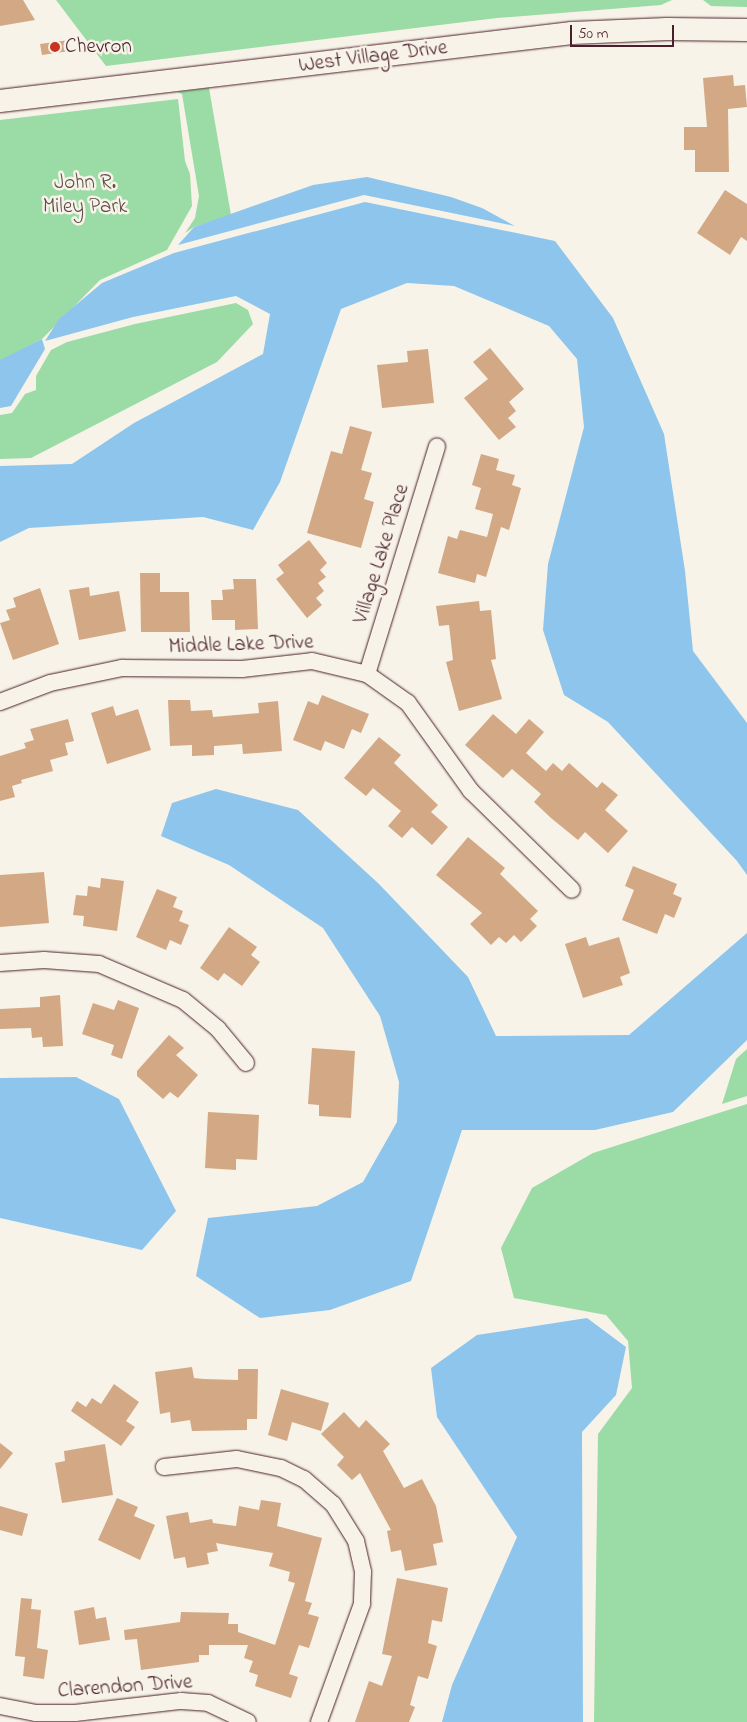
<!DOCTYPE html>
<html>
<head>
<meta charset="utf-8">
<style>
  body { margin:0 }
  #map { position:relative; width:747px; height:1722px; overflow:hidden; background:#f7f3e8; font-family:"Indie Flower",sans-serif }
  div>[style] { position:absolute }
  [style*='--x'] { left:calc(var(--x)*1px); top:calc(var(--y)*1px); width:calc(var(--w)*1px); rotate:calc(var(--a)*1deg) }
  .green>* { inset:0; background:#9bdba5 }
  .water>* { inset:0; background:#8dc5ec }
  .building>* { inset:0; background:#d3a885 }
  .roads { filter:drop-shadow(0 0 1px #4a1f2b) drop-shadow(0 0 1px #4a1f2b) }
  .street>* { height:16px; margin:-8px; padding:0 8px; transform-origin:8px; border-radius:8px; background:#f7f3e8 }
  .secondary>* { height:22px; margin:-11px; padding:0 11px; transform-origin:11px; border-radius:11px; background:#f7f3e8 }
  .dots>* { width:14px; height:14px; translate:-50% -50%; box-sizing:border-box; border:2px solid #f7f3e8; border-radius:50% }
  span { translate:-50% -50%; white-space:nowrap; text-align:center; line-height:1.15; -webkit-text-stroke:5px #f7f3e8; paint-order:stroke }
  .poi-label { font-size:21px; color:#4a1f2b }
  .left { translate:0 -50%; text-align:left }
  .street-label { font-size:21px; color:#4a1f2b }
  .park-label { font-size:21px; color:#5e4e4a }
  .scale { position:absolute; left:570px; top:25px; width:104px; height:22px; box-sizing:border-box; border:2px solid #4a1f2b; border-top:0; padding-left:6px; font-size:15px; line-height:18px; white-space:nowrap; color:#4a1f2b; -webkit-text-stroke:4px #f7f3e8; paint-order:stroke }
</style>
</head>
<body>
<div id="map">
  <div class="green">
    <i style="clip-path:polygon(56px 0,672px 0,661px 5px,497px 18px,106px 66px)"></i>
    <i style="clip-path:polygon(703px 0,747px 0,747px 7px,711px 6px)"></i>
    <i style="clip-path:polygon(209px 88px,231px 215px,194px 227px,185px 233px,195px 218px,199px 196px,182px 94px,177px 92px,45px 108px)"></i>
    <i style="clip-path:polygon(178px 99px,185px 161px,190px 174px,192px 206px,167px 250px,100px 280px,42px 339px,0 361px,0 120px)"></i>
    <i style="clip-path:polygon(236px 303px,248px 310px,253px 324px,217px 362px,31px 458px,0 459px,0 415px,12px 413px,25px 394px,36px 390px,36px 376px,51px 350px,67px 342px,135px 324px)"></i>
    <i style="clip-path:polygon(747px 1049px,747px 1096px,722px 1104px,736px 1059px)"></i>
    <i style="clip-path:polygon(747px 1104px,747px 1722px,594px 1722px,598px 1434px,632px 1388px,628px 1341px,606px 1315px,514px 1298px,501px 1248px,532px 1188px,593px 1153px)"></i>
  </div>
  <div class="water">
    <i style="clip-path:polygon(367px 177px,451px 197px,482px 208px,515px 226px,364px 195px,178px 245px,194px 227px,313px 185px)"></i>
    <i style="clip-path:polygon(365px 202px,555px 241px,613px 318px,664px 434px,685px 571px,693px 651px,747px 723px,747px 875px,737px 861px,608px 722px,564px 695px,543px 630px,548px 564px,584px 427px,577px 359px,549px 326px,454px 286px,407px 283px,341px 309px,280px 482px,253px 530px,203px 517px,29px 528px,0 542px,0 466px,72px 464px,134px 423px,263px 354px,270px 314px,236px 296px,133px 317px,45px 341px,59px 319px,102px 283px,174px 253px)"></i>
    <i style="clip-path:polygon(42px 339px,45px 349px,11px 406px,0 408px,0 360px)"></i>
    <i style="clip-path:polygon(216px 789px,298px 810px,378px 883px,468px 977px,496px 1036px,629px 1035px,747px 933px,747px 1040px,673px 1112px,595px 1130px,462px 1130px,411px 1281px,330px 1310px,260px 1318px,196px 1276px,208px 1218px,317px 1206px,363px 1182px,397px 1122px,399px 1082px,380px 1016px,323px 928px,229px 865px,161px 836px,172px 803px)"></i>
    <i style="clip-path:polygon(76px 1077px,119px 1099px,176px 1211px,142px 1250px,0 1218px,0 1078px)"></i>
    <i style="clip-path:polygon(587px 1318px,626px 1347px,616px 1395px,582px 1432px,583px 1722px,442px 1722px,452px 1685px,517px 1537px,437px 1417px,431px 1368px,477px 1335px)"></i>
  </div>
  <div class="building">
    <i style="clip-path:polygon(0 0,23px 0,35px 20px,0 26px)"></i>
    <i style="clip-path:polygon(69px 40px,70px 51px,42px 55px,40px 44px)"></i>
    <i style="clip-path:polygon(733px 75px,734px 86px,745px 85px,747px 107px,728px 109px,729px 172px,695px 172px,695px 150px,684px 150px,684px 127px,707px 127px,703px 78px)"></i>
    <i style="clip-path:polygon(725px 190px,747px 204px,747px 241px,741px 237px,730px 255px,697px 233px)"></i>
    <i style="clip-path:polygon(490px 348px,524px 389px,509px 402px,516px 411px,508px 418px,516px 427px,499px 440px,464px 398px,488px 379px,473px 362px)"></i>
    <i style="clip-path:polygon(428px 349px,434px 403px,382px 408px,377px 365px,408px 362px,407px 351px)"></i>
    <i style="clip-path:polygon(350px 426px,372px 432px,361px 470px,372px 473px,364px 499px,374px 502px,361px 548px,307px 533px,331px 451px,342px 454px)"></i>
    <i style="clip-path:polygon(481px 454px,499px 459px,496px 470px,515px 475px,512px 485px,521px 488px,509px 530px,501px 527px,486px 577px,477px 574px,475px 583px,438px 573px,448px 536px,457px 539px,460px 530px,487px 537px,493px 514px,475px 509px,481px 488px,472px 485px)"></i>
    <i style="clip-path:polygon(309px 540px,327px 563px,320px 570px,326px 577px,318px 583px,324px 591px,316px 598px,322px 605px,307px 618px,276px 579px,284px 573px,278px 565px)"></i>
    <i style="clip-path:polygon(140px 573px,160px 573px,160px 592px,189px 592px,190px 632px,141px 632px)"></i>
    <i style="clip-path:polygon(233px 579px,256px 579px,258px 629px,235px 630px,235px 620px,212px 620px,211px 600px,223px 600px,222px 590px,234px 589px)"></i>
    <i style="clip-path:polygon(89px 587px,90px 596px,119px 591px,126px 631px,79px 640px,69px 590px)"></i>
    <i style="clip-path:polygon(40px 588px,59px 644px,13px 660px,0 623px,10px 620px,6px 610px,16px 607px,13px 598px)"></i>
    <i style="clip-path:polygon(479px 601px,480px 611px,491px 610px,496px 659px,491px 660px,502px 699px,459px 711px,446px 662px,453px 660px,449px 625px,439px 626px,436px 606px)"></i>
    <i style="clip-path:polygon(322px 695px,369px 714px,361px 733px,352px 729px,344px 749px,325px 741px,321px 751px,293px 740px,308px 701px,318px 705px)"></i>
    <i style="clip-path:polygon(168px 700px,190px 700px,191px 711px,212px 710px,213px 717px,259px 713px,258px 703px,278px 701px,282px 751px,243px 754px,242px 744px,214px 746px,214px 755px,192px 756px,192px 745px,170px 746px)"></i>
    <i style="clip-path:polygon(113px 706px,116px 716px,138px 709px,151px 750px,107px 764px,91px 713px)"></i>
    <i style="clip-path:polygon(493px 714px,516px 734px,529px 719px,544px 732px,526px 753px,546px 771px,553px 763px,562px 771px,569px 763px,597px 788px,602px 782px,618px 795px,605px 810px,628px 831px,608px 853px,585px 832px,578px 840px,551px 818px,534px 802px,541px 794px,512px 769px,503px 778px,465px 745px)"></i>
    <i style="clip-path:polygon(68px 719px,74px 741px,65px 743px,68px 755px,50px 760px,53px 771px,21px 780px,22px 783px,12px 786px,15px 797px,0 801px,0 756px,26px 748px,24px 743px,34px 740px,30px 729px)"></i>
    <i style="clip-path:polygon(379px 737px,401px 755px,394px 763px,438px 805px,431px 812px,448px 827px,432px 845px,412px 827px,402px 838px,388px 826px,401px 811px,373px 788px,366px 796px,344px 778px)"></i>
    <i style="clip-path:polygon(468px 837px,505px 868px,500px 874px,538px 911px,530px 919px,537px 926px,521px 942px,514px 935px,506px 943px,499px 937px,491px 945px,470px 924px,482px 913px,436px 875px)"></i>
    <i style="clip-path:polygon(633px 866px,677px 884px,673px 894px,682px 898px,674px 918px,665px 914px,657px 934px,622px 920px,634px 890px,625px 886px)"></i>
    <i style="clip-path:polygon(44px 872px,49px 923px,0 927px,0 875px)"></i>
    <i style="clip-path:polygon(101px 878px,124px 881px,117px 931px,83px 926px,84px 916px,73px 915px,76px 895px,87px 896px,88px 886px,100px 888px)"></i>
    <i style="clip-path:polygon(157px 889px,177px 897px,173px 907px,183px 911px,179px 921px,189px 925px,181px 945px,170px 940px,166px 950px,136px 937px)"></i>
    <i style="clip-path:polygon(229px 927px,257px 947px,251px 955px,260px 962px,242px 986px,224px 973px,218px 981px,200px 968px)"></i>
    <i style="clip-path:polygon(586px 937px,589px 946px,619px 937px,630px 973px,620px 977px,623px 985px,583px 998px,565px 944px)"></i>
    <i style="clip-path:polygon(60px 995px,63px 1046px,43px 1047px,42px 1037px,32px 1038px,31px 1028px,0 1029px,0 1009px,40px 1007px,40px 997px)"></i>
    <i style="clip-path:polygon(118px 1000px,139px 1008px,122px 1059px,111px 1055px,114px 1045px,82px 1034px,93px 1003px,114px 1010px)"></i>
    <i style="clip-path:polygon(169px 1035px,184px 1048px,176px 1055px,198px 1075px,178px 1098px,170px 1092px,163px 1099px,137px 1076px,137px 1071px)"></i>
    <i style="clip-path:polygon(312px 1048px,355px 1051px,351px 1118px,319px 1116px,319px 1105px,308px 1104px)"></i>
    <i style="clip-path:polygon(208px 1112px,259px 1115px,257px 1160px,236px 1159px,236px 1170px,205px 1168px)"></i>
    <i style="clip-path:polygon(192px 1367px,194px 1378px,204px 1379px,238px 1380px,238px 1369px,258px 1369px,257px 1419px,247px 1419px,247px 1430px,192px 1431px,190px 1420px,171px 1423px,170px 1412px,160px 1414px,155px 1372px)"></i>
    <i style="clip-path:polygon(114px 1384px,139px 1402px,126px 1421px,135px 1427px,121px 1446px,71px 1411px,77px 1401px,86px 1407px,92px 1398px,101px 1404px)"></i>
    <i style="clip-path:polygon(281px 1389px,329px 1403px,321px 1431px,292px 1422px,287px 1441px,268px 1435px)"></i>
    <i style="clip-path:polygon(344px 1412px,359px 1428px,366px 1420px,390px 1444px,383px 1451px,404px 1488px,422px 1479px,436px 1506px,443px 1542px,433px 1544px,437px 1565px,405px 1571px,401px 1550px,391px 1552px,387px 1531px,391px 1530px,360px 1473px,352px 1480px,337px 1465px,344px 1457px,321px 1434px)"></i>
    <i style="clip-path:polygon(0 1443px,13px 1453px,0 1469px)"></i>
    <i style="clip-path:polygon(105px 1444px,113px 1495px,62px 1503px,55px 1463px,65px 1461px,64px 1451px)"></i>
    <i style="clip-path:polygon(117px 1498px,138px 1507px,134px 1516px,155px 1525px,140px 1560px,98px 1540px)"></i>
    <i style="clip-path:polygon(261px 1500px,281px 1503px,277px 1526px,322px 1538px,305px 1601px,312px 1603px,308px 1614px,319px 1617px,309px 1648px,299px 1645px,289px 1674px,298px 1677px,291px 1698px,255px 1686px,258px 1675px,249px 1672px,253px 1661px,244px 1658px,248px 1645px,209px 1645px,209px 1655px,199px 1655px,199px 1662px,141px 1670px,137px 1639px,125px 1640px,124px 1630px,180px 1622px,181px 1612px,229px 1613px,228px 1624px,238px 1624px,238px 1632px,275px 1645px,295px 1583px,288px 1581px,290px 1572px,269px 1566px,273px 1553px,216px 1543px,218px 1551px,207px 1553px,209px 1564px,187px 1568px,185px 1557px,174px 1559px,166px 1516px,188px 1512px,190px 1523px,212px 1519px,213px 1523px,236px 1526px,239px 1506px,259px 1510px)"></i>
    <i style="clip-path:polygon(0 1506px,28px 1514px,22px 1536px,0 1530px)"></i>
    <i style="clip-path:polygon(397px 1578px,448px 1588px,442px 1622px,432px 1620px,428px 1643px,437px 1646px,428px 1679px,418px 1676px,410px 1705px,415px 1707px,409px 1722px,355px 1722px,369px 1681px,382px 1686px,392px 1656px,382px 1654px)"></i>
    <i style="clip-path:polygon(21px 1598px,32px 1599px,31px 1609px,41px 1610px,37px 1648px,48px 1650px,44px 1679px,23px 1676px,25px 1657px,15px 1656px)"></i>
    <i style="clip-path:polygon(94px 1607px,96px 1619px,106px 1617px,110px 1640px,79px 1645px,74px 1611px)"></i>
  </div>
  <div class="roads">
    <div class="street">
      <i style="--x:367;--y:674;--w:238;--a:-72.9"></i>
      <i style="--x:0;--y:702;--w:53;--a:-20.8"></i>
      <i style="--x:50;--y:683;--w:74;--a:-11.8"></i>
      <i style="--x:122;--y:668;--w:120;--a:0.5"></i>
      <i style="--x:242;--y:669;--w:70;--a:-6.5"></i>
      <i style="--x:312;--y:661;--w:57;--a:13.3"></i>
      <i style="--x:367;--y:674;--w:50;--a:35.3"></i>
      <i style="--x:408;--y:703;--w:108;--a:54.4"></i>
      <i style="--x:471;--y:791;--w:141;--a:44.4"></i>
      <i style="--x:0;--y:963;--w:44;--a:-3.9"></i>
      <i style="--x:44;--y:960;--w:55;--a:4.2"></i>
      <i style="--x:99;--y:964;--w:91;--a:23.2"></i>
      <i style="--x:183;--y:1000;--w:45;--a:39.6"></i>
      <i style="--x:218;--y:1029;--w:44;--a:50.5"></i>
      <i style="--x:164;--y:1467;--w:73;--a:-6.3"></i>
      <i style="--x:237;--y:1459;--w:45;--a:11.6"></i>
      <i style="--x:281;--y:1468;--w:25;--a:26"></i>
      <i style="--x:304;--y:1479;--w:38;--a:41"></i>
      <i style="--x:333;--y:1504;--w:44;--a:58.1"></i>
      <i style="--x:356;--y:1541;--w:32;--a:77"></i>
      <i style="--x:363;--y:1572;--w:32;--a:92"></i>
      <i style="--x:362;--y:1604;--w:126;--a:110"></i>
      <i style="--x:0;--y:1706;--w:37;--a:11"></i>
      <i style="--x:36;--y:1713;--w:39;--a:0"></i>
      <i style="--x:75;--y:1713;--w:107;--a:-6.5"></i>
      <i style="--x:181;--y:1701;--w:27;--a:4"></i>
      <i style="--x:208;--y:1703;--w:44;--a:25.4"></i>
    </div>
    <div class="secondary">
      <i style="--x:0;--y:101;--w:576;--a:-6.78"></i>
      <i style="--x:572;--y:33;--w:95;--a:-2.4"></i>
      <i style="--x:667;--y:29;--w:80;--a:0.7"></i>
    </div>
  </div>
  <div class="dots">
    <i style="left:55px;top:47px;background:#c8321e"></i>
  </div>
  <div class="poi-label">
    <span class="left" style="left:65px;top:47px">Chevron</span>
  </div>
  <div class="street-label">
    <span style="left:373px;top:57px;rotate:-7deg">West Village Drive</span>
    <span style="left:382px;top:554px;rotate:-73deg">Village Lake Place</span>
    <span style="left:241px;top:645px;rotate:-2deg">Middle Lake Drive</span>
    <span style="left:125px;top:1687px;rotate:-4deg">Clarendon Drive</span>
  </div>
  <div class="park-label">
    <span style="left:85px;top:195px">John R.<br>Miley Park</span>
  </div>
  <div class="scale">50 m</div>
</div>
</body>
</html>
